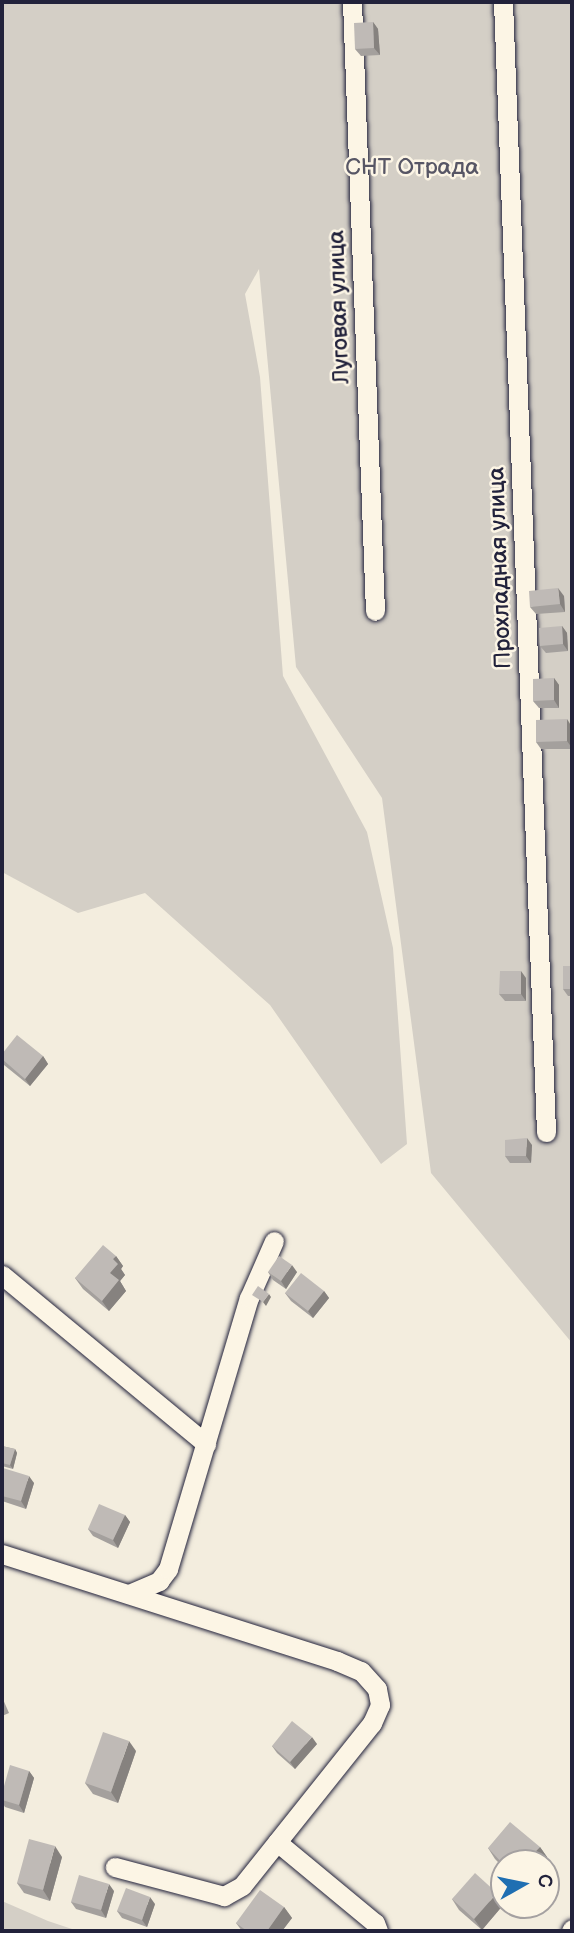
<!DOCTYPE html>
<html>
<head>
<meta charset="utf-8">
<style>
  body { margin:0 }
  #map { position:relative; width:574px; height:1933px; overflow:hidden; background:#f3edde; font-family:"Balsamiq Sans",sans-serif }
  div>[style] { position:absolute }
  [style*='--x'] { left:calc(var(--x)*1px); top:calc(var(--y)*1px); width:calc(var(--w)*1px); rotate:calc(var(--a)*1deg) }
  .green>* { inset:0; background:#d4cfc6 }
  .roads { filter:drop-shadow(0 0 2px #22223b) drop-shadow(0 0 2px #22223b) }
  .minor>* { height:19px; margin:-9.5px; padding:0 9.5px; transform-origin:9.5px; border-radius:9.5px; background:#fcf5e5 }
  .wall>* { inset:0; background:#a4a09d }
  .shaded-wall>* { inset:0; background:#86827f }
  .building>* { inset:0; background:#bfbab6 }
  span { translate:-50% -50%; white-space:nowrap; text-align:center; line-height:1.15; -webkit-text-stroke:5px #fcf5e5; paint-order:stroke }
  .park-label { font-size:23px; color:#575665 }
  .street-label { font-size:23px; color:#22223b }
  .frame { position:absolute; inset:0; border:4px solid #22223b; pointer-events:none }
  .north { position:absolute; left:490px; top:1849px; width:70px; height:70px; box-sizing:border-box; background:#fcf5e5; border:2px solid #a5a1a1; border-radius:50%; rotate:81deg; font-size:19px; font-weight:700; line-height:28px; text-align:center; color:#22223b }
  .north::after { content:''; display:block; margin:auto; width:24px; height:32px; background:#1f6fb2; clip-path:polygon(50% 0,100% 100%,50% 72%,0 100%) }
</style>
</head>
<body>
<div id="map">
  <div class="green">
    <i style="clip-path:polygon(2px 2px,572px 2px,572px 1343px,431px 1173px,382px 798px,296px 667px,259px 269px,245px 294px,260px 377px,283px 676px,367px 832px,393px 948px,407px 1144px,381px 1164px,270px 1005px,145px 893px,78px 913px,2px 872px)"></i>
    <i style="clip-path:polygon(2px 1901px,48px 1921px,78px 1931px,2px 1931px)"></i>
  </div>
  <div class="roads">
    <div class="minor">
      <i style="--x:352;--y:2;--w:609;--a:87.84"></i>
      <i style="--x:503;--y:2;--w:1131;--a:87.82"></i>
      <i style="--x:2;--y:1275;--w:265;--a:39.6"></i>
      <i style="--x:2;--y:1554;--w:352;--a:17.7"></i>
      <i style="--x:337;--y:1661;--w:26;--a:23"></i>
      <i style="--x:361;--y:1671;--w:24;--a:48"></i>
      <i style="--x:377;--y:1689;--w:16;--a:79"></i>
      <i style="--x:380;--y:1705;--w:20;--a:114"></i>
      <i style="--x:372;--y:1723;--w:208;--a:128.6"></i>
      <i style="--x:242;--y:1886;--w:21;--a:151"></i>
      <i style="--x:224;--y:1896;--w:113;--a:-165.1"></i>
      <i style="--x:129;--y:1594;--w:33;--a:-23"></i>
      <i style="--x:159;--y:1581;--w:15;--a:-53"></i>
      <i style="--x:168;--y:1569;--w:283;--a:-73.4"></i>
      <i style="--x:249;--y:1298;--w:62;--a:-66.3"></i>
      <i style="--x:277;--y:1842;--w:127;--a:39.6"></i>
      <i style="--x:375;--y:1923;--w:9;--a:69"></i>
      <i style="--x:571;--y:1931;--w:2;--a:-63"></i>
    </div>
  </div>
  <div class="wall">
    <i style="clip-path:polygon(373px 22px,378px 29px,380px 55px,361px 56px,355px 49px)"></i>
    <i style="clip-path:polygon(564px 596px,565px 612px,536px 614px,530px 607px)"></i>
    <i style="clip-path:polygon(562px 626px,567px 633px,568px 651px,546px 653px,540px 646px)"></i>
    <i style="clip-path:polygon(554px 678px,559px 685px,559px 708px,539px 708px,533px 701px)"></i>
    <i style="clip-path:polygon(572px 727px,572px 749px,541px 749px,536px 742px)"></i>
    <i style="clip-path:polygon(572px 966px,572px 996px,568px 996px,563px 989px)"></i>
    <i style="clip-path:polygon(526px 978px,526px 1001px,505px 1001px,499px 994px)"></i>
    <i style="clip-path:polygon(2px 1054px,43px 1056px,48px 1064px,30px 1086px,4px 1065px,2px 1061px)"></i>
    <i style="clip-path:polygon(532px 1145px,531px 1163px,510px 1163px,505px 1156px)"></i>
    <i style="clip-path:polygon(116px 1256px,123px 1266px,121px 1269px,125px 1275px,120px 1281px,126px 1291px,109px 1311px,83px 1289px,75px 1278px)"></i>
    <i style="clip-path:polygon(268px 1272px,297px 1272px,286px 1289px,273px 1280px)"></i>
    <i style="clip-path:polygon(324px 1291px,329px 1298px,313px 1318px,291px 1301px,285px 1293px)"></i>
    <i style="clip-path:polygon(2px 1446px,15px 1449px,17px 1453px,13px 1469px,2px 1466px)"></i>
    <i style="clip-path:polygon(2px 1474px,34px 1483px,26px 1509px,2px 1501px)"></i>
    <i style="clip-path:polygon(125px 1515px,130px 1522px,118px 1548px,93px 1536px,88px 1529px)"></i>
    <i style="clip-path:polygon(2px 1697px,9px 1713px,2px 1716px)"></i>
    <i style="clip-path:polygon(317px 1744px,295px 1769px,277px 1753px,272px 1746px)"></i>
    <i style="clip-path:polygon(136px 1751px,118px 1803px,93px 1794px,85px 1783px)"></i>
    <i style="clip-path:polygon(29px 1771px,34px 1778px,24px 1813px,5px 1807px,2px 1802px,2px 1793px)"></i>
    <i style="clip-path:polygon(540px 1847px,547px 1857px,504px 1863px,504px 1868px,495px 1859px,488px 1848px)"></i>
    <i style="clip-path:polygon(62px 1857px,50px 1901px,24px 1893px,17px 1883px)"></i>
    <i style="clip-path:polygon(114px 1891px,106px 1918px,76px 1909px,71px 1902px)"></i>
    <i style="clip-path:polygon(452px 1899px,504px 1902px,504px 1904px,482px 1930px,459px 1910px)"></i>
    <i style="clip-path:polygon(155px 1904px,147px 1927px,122px 1918px,117px 1911px)"></i>
    <i style="clip-path:polygon(284px 1907px,292px 1918px,282px 1931px,242px 1931px,236px 1923px)"></i>
  </div>
  <div class="shaded-wall">
    <i style="clip-path:polygon(373px 22px,378px 29px,380px 55px,374px 48px)"></i>
    <i style="clip-path:polygon(558px 588px,564px 596px,565px 612px,560px 604px)"></i>
    <i style="clip-path:polygon(562px 626px,567px 633px,568px 651px,563px 644px)"></i>
    <i style="clip-path:polygon(554px 678px,559px 685px,559px 708px,554px 700px)"></i>
    <i style="clip-path:polygon(567px 719px,572px 727px,572px 748px,567px 741px)"></i>
    <i style="clip-path:polygon(521px 971px,526px 978px,526px 1001px,521px 994px)"></i>
    <i style="clip-path:polygon(43px 1056px,48px 1064px,30px 1086px,25px 1079px)"></i>
    <i style="clip-path:polygon(527px 1138px,532px 1145px,531px 1163px,526px 1156px)"></i>
    <i style="clip-path:polygon(116px 1256px,123px 1266px,121px 1269px,125px 1275px,120px 1281px,126px 1291px,109px 1311px,102px 1301px,110px 1273px,113px 1259px)"></i>
    <i style="clip-path:polygon(292px 1265px,297px 1272px,286px 1289px,281px 1281px)"></i>
    <i style="clip-path:polygon(324px 1291px,329px 1298px,313px 1318px,308px 1311px)"></i>
    <i style="clip-path:polygon(269px 1294px,271px 1297px,266px 1306px,263px 1302px)"></i>
    <i style="clip-path:polygon(15px 1449px,17px 1453px,13px 1469px,10px 1465px)"></i>
    <i style="clip-path:polygon(29px 1476px,34px 1483px,26px 1509px,21px 1501px)"></i>
    <i style="clip-path:polygon(125px 1515px,130px 1522px,118px 1548px,113px 1540px)"></i>
    <i style="clip-path:polygon(312px 1737px,317px 1744px,295px 1769px,290px 1762px)"></i>
    <i style="clip-path:polygon(129px 1741px,136px 1751px,118px 1803px,111px 1792px)"></i>
    <i style="clip-path:polygon(29px 1771px,34px 1778px,24px 1813px,19px 1805px)"></i>
    <i style="clip-path:polygon(55px 1846px,62px 1857px,50px 1901px,43px 1890px)"></i>
    <i style="clip-path:polygon(540px 1847px,547px 1857px,542px 1863px,531px 1863px,534px 1853px)"></i>
    <i style="clip-path:polygon(109px 1884px,114px 1891px,106px 1918px,101px 1910px)"></i>
    <i style="clip-path:polygon(497px 1893px,504px 1902px,504px 1904px,482px 1930px,474px 1919px)"></i>
    <i style="clip-path:polygon(150px 1897px,155px 1904px,147px 1927px,142px 1920px)"></i>
    <i style="clip-path:polygon(284px 1907px,292px 1918px,282px 1931px,267px 1931px)"></i>
  </div>
  <div class="building">
    <i style="clip-path:polygon(373px 22px,374px 48px,355px 49px,354px 23px)"></i>
    <i style="clip-path:polygon(558px 588px,560px 604px,530px 607px,529px 591px)"></i>
    <i style="clip-path:polygon(562px 626px,563px 644px,540px 646px,539px 628px)"></i>
    <i style="clip-path:polygon(554px 678px,554px 700px,533px 701px,533px 679px)"></i>
    <i style="clip-path:polygon(567px 719px,567px 741px,536px 742px,536px 720px)"></i>
    <i style="clip-path:polygon(563px 966px,572px 966px,572px 989px,563px 989px)"></i>
    <i style="clip-path:polygon(500px 971px,521px 971px,521px 994px,499px 994px)"></i>
    <i style="clip-path:polygon(17px 1035px,43px 1056px,25px 1079px,2px 1059px,2px 1054px)"></i>
    <i style="clip-path:polygon(527px 1138px,526px 1156px,505px 1156px,505px 1140px)"></i>
    <i style="clip-path:polygon(103px 1245px,116px 1256px,113px 1259px,118px 1264px,110px 1273px,119px 1280px,102px 1301px,75px 1278px)"></i>
    <i style="clip-path:polygon(279px 1256px,292px 1265px,281px 1281px,268px 1272px)"></i>
    <i style="clip-path:polygon(301px 1273px,324px 1291px,308px 1311px,285px 1293px)"></i>
    <i style="clip-path:polygon(258px 1286px,269px 1294px,263px 1302px,252px 1295px)"></i>
    <i style="clip-path:polygon(2px 1446px,15px 1449px,10px 1465px,2px 1463px)"></i>
    <i style="clip-path:polygon(3px 1468px,29px 1476px,21px 1501px,2px 1496px,2px 1474px)"></i>
    <i style="clip-path:polygon(99px 1504px,125px 1515px,113px 1540px,88px 1529px)"></i>
    <i style="clip-path:polygon(292px 1721px,312px 1737px,290px 1762px,272px 1746px)"></i>
    <i style="clip-path:polygon(103px 1732px,129px 1741px,111px 1792px,85px 1783px)"></i>
    <i style="clip-path:polygon(10px 1765px,29px 1771px,19px 1805px,2px 1800px,2px 1793px)"></i>
    <i style="clip-path:polygon(510px 1822px,540px 1847px,534px 1853px,537px 1856px,531px 1863px,504px 1863px,504px 1865px,488px 1848px)"></i>
    <i style="clip-path:polygon(29px 1839px,55px 1846px,43px 1890px,17px 1883px)"></i>
    <i style="clip-path:polygon(475px 1873px,497px 1893px,474px 1919px,452px 1899px)"></i>
    <i style="clip-path:polygon(79px 1875px,109px 1884px,101px 1910px,71px 1902px)"></i>
    <i style="clip-path:polygon(126px 1888px,150px 1897px,142px 1920px,117px 1911px)"></i>
    <i style="clip-path:polygon(260px 1890px,284px 1907px,267px 1931px,247px 1931px,236px 1923px)"></i>
  </div>
  <div class="park-label">
    <span style="left:412px;top:167px">СНТ Отрада</span>
  </div>
  <div class="street-label">
    <span style="left:339px;top:307px;rotate:-92deg">Луговая улица</span>
    <span style="left:500px;top:568px;rotate:-92deg">Прохладная улица</span>
  </div>
  <div class="frame"></div>
  <div class="north">С</div>
</div>
</body>
</html>
